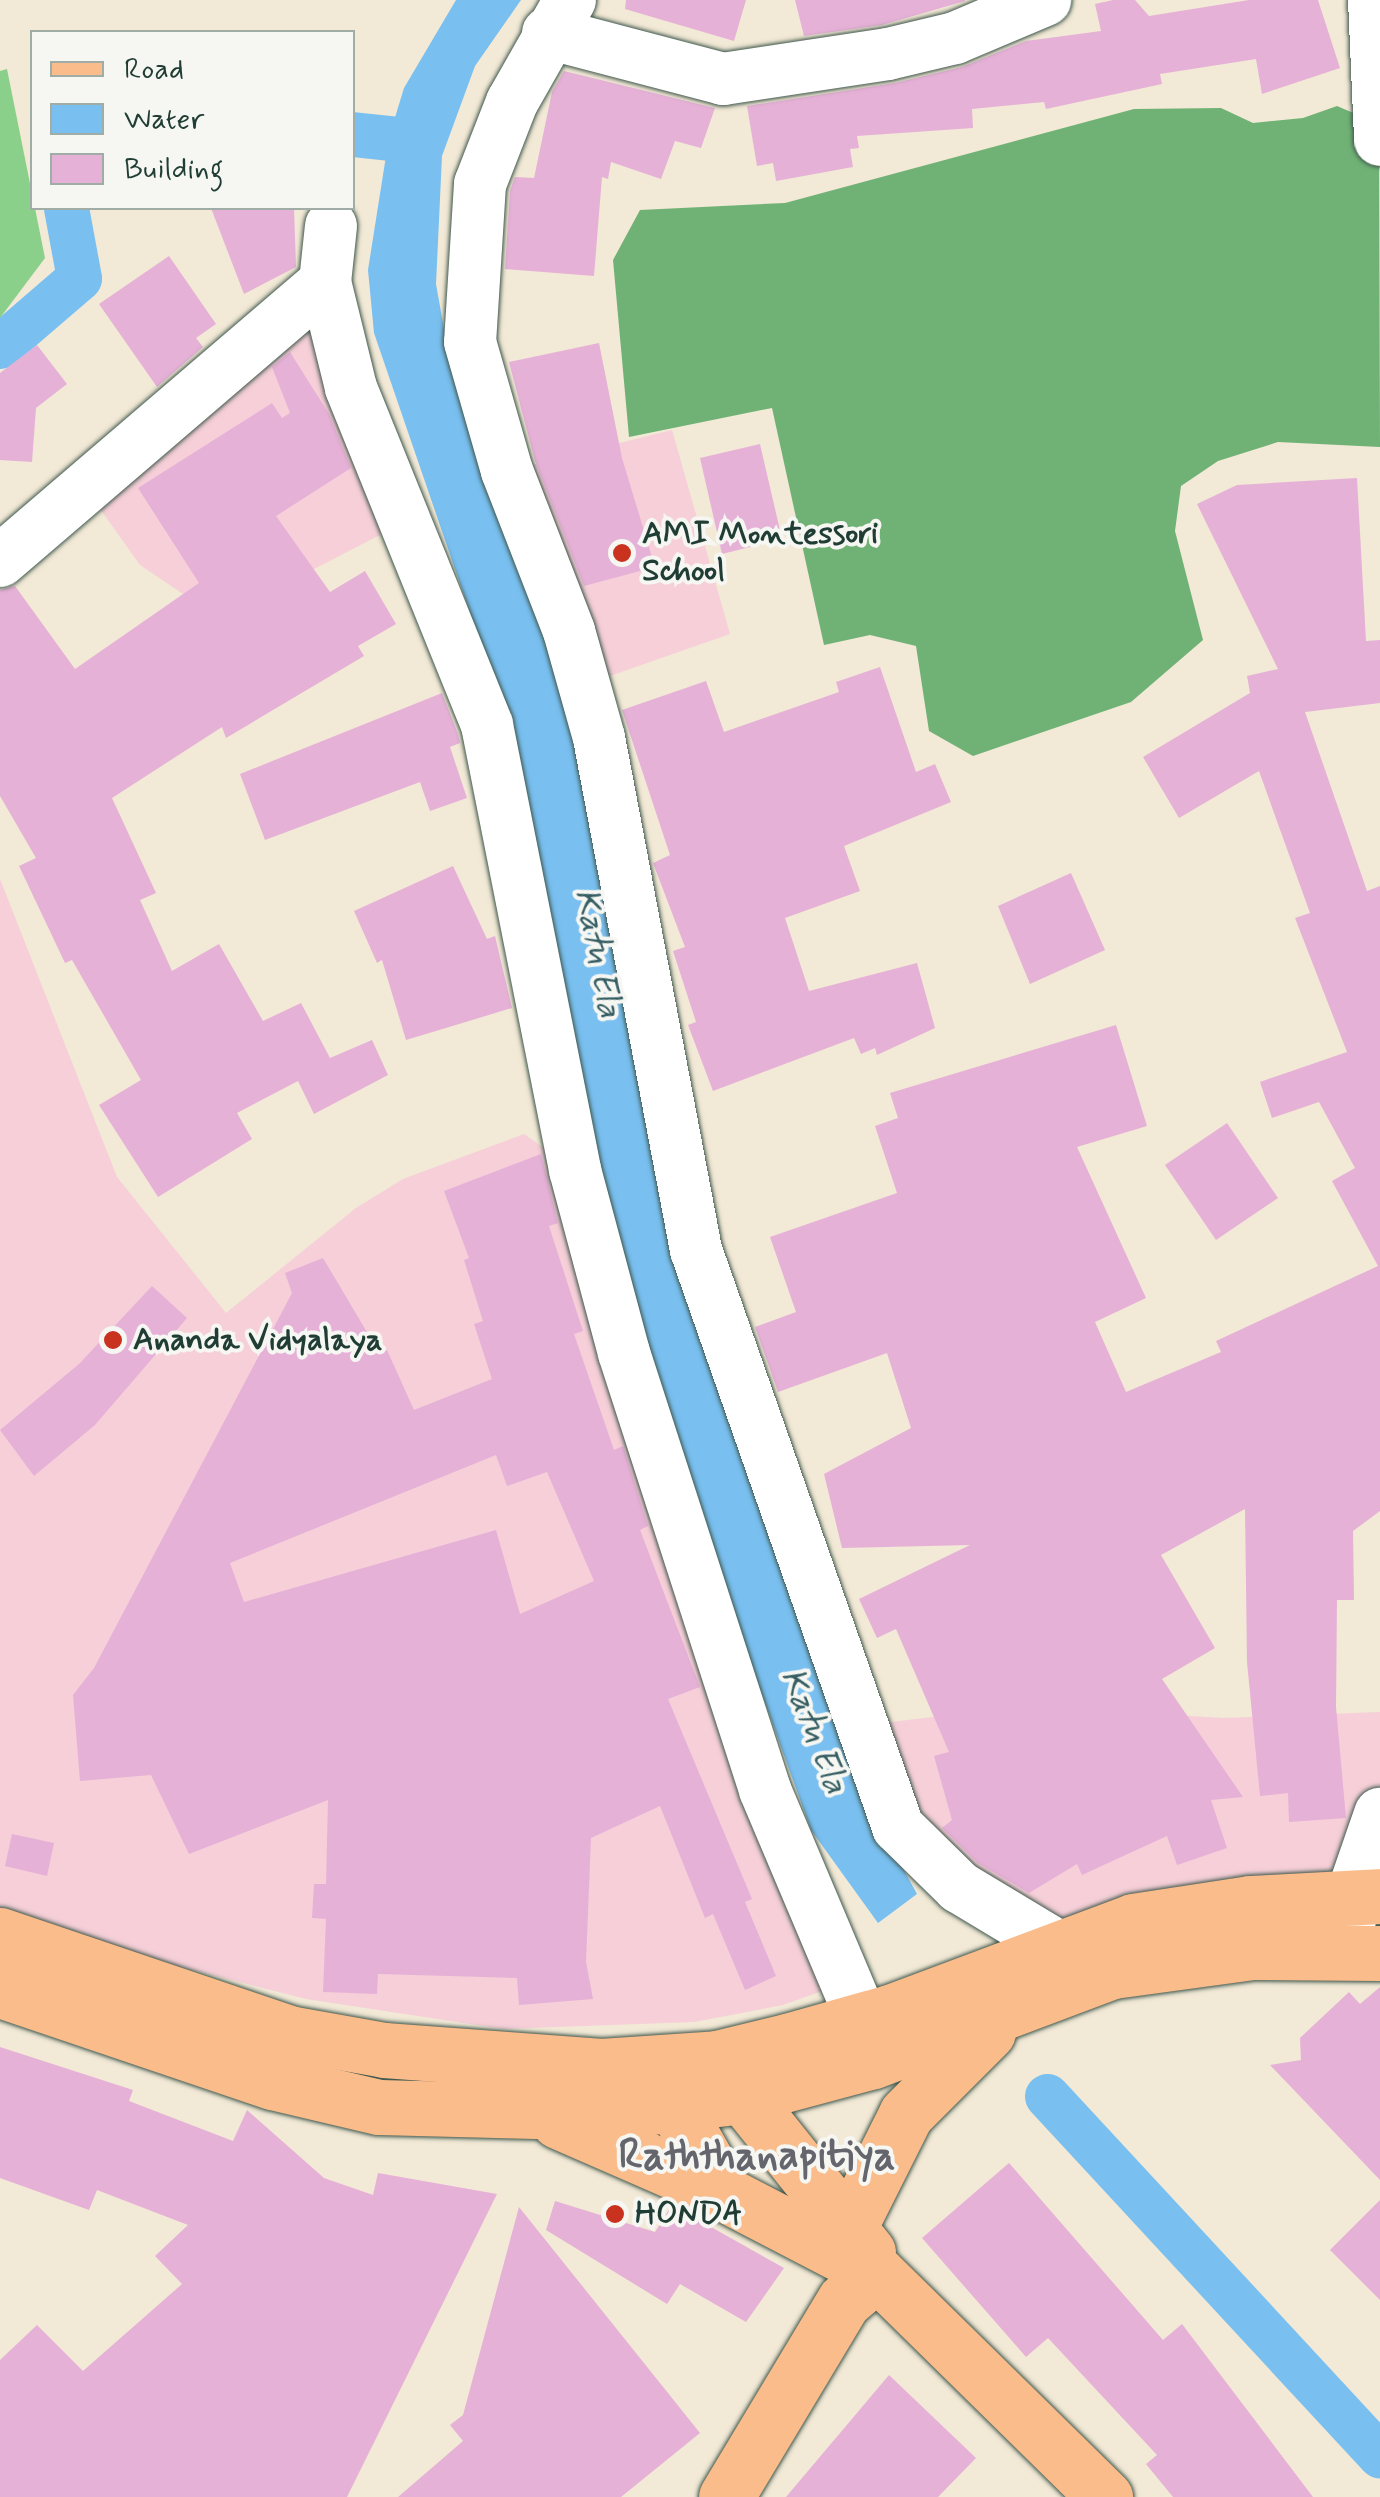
<!DOCTYPE html>
<html>
<head>
<meta charset="utf-8">
<style>
  body { margin:0 }
  #map { position:relative; width:1380px; height:2497px; overflow:hidden; background:#f2e9d6; font-family:Mynerve,sans-serif }
  div>[style] { position:absolute }
  [style*='--x'] { left:calc(var(--x)*1px); top:calc(var(--y)*1px); width:calc(var(--w)*1px); rotate:calc(var(--a)*1deg) }
  .built>* { inset:0; background:#f6cfd8 }
  .green>* { inset:0; background:#8bd08a }
  .forest>* { inset:0; background:#70b276 }
  .water>* { inset:0; background:#79bff0 }
  .canal>* { height:45px; margin:-22.5px; padding:0 22.5px; transform-origin:22.5px; border-radius:22.5px; background:#79bff0 }
  .building>* { inset:0; background:#e6b1d7 }
  .roads { filter:drop-shadow(0 0 2px #3f574c) drop-shadow(0 0 2px #3f574c) }
  .minor>* { height:52px; margin:-26px; padding:0 26px; transform-origin:26px; border-radius:26px; background:#fff }
  .primary>* { height:55px; margin:-27.5px; padding:0 27.5px; transform-origin:27.5px; border-radius:27.5px; background:#f9bc8a }
  .dots>* { width:28px; height:28px; translate:-50% -50%; box-sizing:border-box; border:5px solid #f6f6f2; border-radius:50% }
  span { translate:-50% -50%; white-space:nowrap; text-align:center; line-height:1.15; -webkit-text-stroke:8px #f6f6f2; paint-order:stroke }
  .poi-label { font-size:32px; color:#1f3d34; font-weight:700 }
  .left { translate:0 -50%; text-align:left }
  .water-label { font-size:35px; color:#365e63; font-style:italic }
  .district-label { font-size:42px; color:#65666d; font-weight:700 }
  .legend { position:absolute; left:30px; top:30px; width:325px; height:180px; box-sizing:border-box; background:#f6f6f2; border:2px solid #a0aca6; margin:0; padding:12px 18px; list-style:none; font-size:30px; color:#1f3d34 }
  .legend li { display:flex; align-items:center; gap:20px; height:50px }
  .legend b { width:50px; border:2px solid #a0aca6 }
</style>
</head>
<body>
<div id="map">
  <div class="built">
    <i style="clip-path:polygon(325px 282px,405px 522px,219px 618px,140px 565px,86px 489px)"></i>
    <i style="clip-path:polygon(672px 430px,730px 634px,584px 685px,507px 471px)"></i>
    <i style="clip-path:polygon(0 879px,117px 1177px,226px 1313px,356px 1208px,403px 1179px,524px 1134px,575px 1170px,836px 1986px,783px 2005px,694px 2022px,503px 2029px,306px 1999px,0 1921px)"></i>
    <i style="clip-path:polygon(1022px 1706px,1223px 1718px,1380px 1712px,1380px 1867px,1256px 1878px,992px 1933px,859px 1726px)"></i>
  </div>
  <div class="green">
    <i style="clip-path:polygon(7px 69px,45px 258px,0 318px,0 71px)"></i>
  </div>
  <div class="forest">
    <i style="clip-path:polygon(1337px 106px,1379px 124px,1380px 447px,1278px 442px,1218px 461px,1181px 486px,1175px 531px,1203px 640px,1131px 702px,973px 756px,929px 731px,916px 646px,870px 635px,824px 645px,772px 408px,629px 437px,613px 260px,640px 210px,785px 203px,1134px 109px,1221px 108px,1253px 123px,1303px 118px)"></i>
  </div>
  <div class="water">
    <i style="clip-path:polygon(456px 0,521px 0,475px 66px,442px 156px,436px 284px,449px 357px,569px 680px,693px 1270px,882px 1830px,917px 1894px,878px 1923px,811px 1830px,635px 1343px,503px 709px,374px 333px,368px 270px,389px 137px,404px 88px)"></i>
  </div>
  <div class="canal">
    <i style="--x:352;--y:134;--w:65;--a:6.1"></i>
    <i style="--x:0;--y:346;--w:104;--a:-40.7"></i>
    <i style="--x:79;--y:278;--w:71;--a:-100.5"></i>
    <i style="--x:1047;--y:2096;--w:490;--a:47.2"></i>
  </div>
  <div class="building">
    <i style="clip-path:polygon(626px 0,746px 0,734px 41px,625px 9px)"></i>
    <i style="clip-path:polygon(795px 0,965px 0,965px 1px,882px 25px,804px 36px)"></i>
    <i style="clip-path:polygon(1113px 0,1135px 0,1149px 16px,1249px 0,1318px 0,1340px 68px,1262px 94px,1256px 59px,1160px 74px,1162px 84px,1046px 109px,1044px 102px,972px 109px,973px 128px,857px 136px,859px 148px,850px 149px,853px 167px,776px 181px,773px 163px,757px 166px,747px 106px,895px 83px,962px 67px,1026px 41px,1101px 31px,1095px 4px)"></i>
    <i style="clip-path:polygon(564px 71px,715px 108px,701px 148px,675px 141px,661px 179px,611px 162px,608px 179px,602px 177px,594px 276px,505px 269px,510px 191px,515px 177px,534px 178px,552px 92px)"></i>
    <i style="clip-path:polygon(211px 208px,294px 208px,296px 267px,244px 294px)"></i>
    <i style="clip-path:polygon(169px 256px,216px 324px,196px 338px,203px 347px,157px 387px,99px 304px)"></i>
    <i style="clip-path:polygon(599px 343px,622px 458px,655px 567px,584px 586px,535px 461px,509px 362px)"></i>
    <i style="clip-path:polygon(37px 345px,67px 384px,36px 408px,32px 462px,0 460px,0 373px)"></i>
    <i style="clip-path:polygon(290px 352px,329px 414px,351px 468px,276px 516px,330px 592px,365px 571px,396px 624px,358px 646px,364px 656px,226px 738px,222px 727px,112px 798px,156px 893px,140px 900px,172px 971px,219px 944px,263px 1021px,301px 1003px,330px 1058px,372px 1040px,388px 1075px,314px 1114px,298px 1081px,237px 1113px,252px 1139px,158px 1197px,99px 1105px,141px 1080px,72px 960px,65px 963px,19px 866px,36px 858px,0 796px,0 590px,15px 586px,75px 669px,199px 583px,138px 488px,272px 403px,282px 418px,290px 413px,272px 367px)"></i>
    <i style="clip-path:polygon(760px 444px,782px 539px,722px 554px,700px 458px)"></i>
    <i style="clip-path:polygon(1357px 478px,1366px 641px,1380px 640px,1380px 703px,1305px 712px,1367px 891px,1380px 886px,1380px 1511px,1353px 1531px,1354px 1600px,1337px 1600px,1336px 1707px,1346px 1818px,1289px 1822px,1288px 1793px,1260px 1796px,1247px 1662px,1245px 1509px,1161px 1555px,1215px 1648px,1162px 1679px,1243px 1797px,1211px 1800px,1227px 1848px,1177px 1865px,1167px 1836px,1082px 1875px,1077px 1864px,1029px 1893px,978px 1863px,942px 1828px,952px 1820px,934px 1756px,949px 1752px,896px 1629px,877px 1638px,859px 1599px,970px 1545px,842px 1548px,824px 1474px,911px 1428px,887px 1353px,778px 1392px,755px 1327px,796px 1312px,770px 1237px,897px 1193px,875px 1126px,898px 1118px,890px 1093px,1116px 1025px,1147px 1126px,1077px 1147px,1146px 1298px,1095px 1322px,1126px 1392px,1221px 1352px,1216px 1341px,1378px 1266px,1332px 1181px,1355px 1168px,1319px 1102px,1272px 1118px,1260px 1082px,1347px 1052px,1295px 918px,1310px 913px,1259px 771px,1179px 818px,1143px 757px,1250px 693px,1247px 676px,1278px 669px,1197px 504px,1237px 485px)"></i>
    <i style="clip-path:polygon(880px 667px,916px 772px,935px 764px,951px 802px,844px 846px,860px 891px,785px 918px,809px 991px,917px 963px,935px 1028px,877px 1055px,875px 1048px,861px 1054px,854px 1038px,713px 1091px,688px 1025px,696px 1022px,673px 951px,685px 947px,653px 863px,670px 855px,622px 710px,706px 681px,724px 732px,839px 692px,836px 682px)"></i>
    <i style="clip-path:polygon(442px 693px,458px 734px,460px 743px,450px 747px,467px 798px,430px 811px,420px 782px,265px 840px,240px 774px)"></i>
    <i style="clip-path:polygon(453px 866px,487px 939px,495px 936px,512px 1008px,406px 1040px,382px 960px,377px 963px,354px 911px)"></i>
    <i style="clip-path:polygon(1071px 873px,1105px 950px,1030px 984px,998px 906px)"></i>
    <i style="clip-path:polygon(1227px 1123px,1278px 1198px,1216px 1240px,1165px 1165px)"></i>
    <i style="clip-path:polygon(evenodd,541px 1154px,558px 1223px,549px 1226px,583px 1331px,574px 1334px,614px 1450px,623px 1446px,648px 1526px,640px 1530px,700px 1687px,668px 1699px,752px 1899px,745px 1902px,776px 1976px,745px 1990px,713px 1914px,705px 1918px,660px 1806px,591px 1838px,586px 1962px,593px 1999px,519px 2005px,517px 1978px,378px 1974px,377px 1994px,323px 1992px,326px 1919px,312px 1918px,314px 1884px,326px 1884px,328px 1800px,189px 1854px,151px 1775px,80px 1781px,73px 1695px,94px 1668px,292px 1293px,285px 1273px,323px 1258px,380px 1354px,387px 1350px,414px 1410px,492px 1379px,474px 1324px,483px 1321px,464px 1260px,469px 1258px,444px 1191px,541px 1154px,496px 1455px,507px 1486px,547px 1472px,594px 1581px,520px 1614px,496px 1530px,244px 1602px,230px 1563px,496px 1455px)"></i>
    <i style="clip-path:polygon(152px 1286px,187px 1318px,95px 1425px,34px 1476px,0 1430px,79px 1364px)"></i>
    <i style="clip-path:polygon(12px 1834px,54px 1843px,47px 1876px,5px 1866px)"></i>
    <i style="clip-path:polygon(1380px 1987px,1380px 2180px,1270px 2065px,1301px 2060px,1300px 2038px,1349px 1992px,1360px 2004px)"></i>
    <i style="clip-path:polygon(0 2047px,133px 2090px,129px 2101px,233px 2141px,247px 2110px,324px 2178px,373px 2195px,378px 2173px,497px 2194px,347px 2497px,0 2497px,0 2360px,37px 2325px,83px 2371px,182px 2284px,155px 2256px,188px 2225px,97px 2190px,89px 2210px,0 2178px)"></i>
    <i style="clip-path:polygon(1009px 2163px,1163px 2340px,1182px 2324px,1313px 2497px,1173px 2497px,1146px 2464px,1157px 2455px,1048px 2338px,1026px 2357px,922px 2238px)"></i>
    <i style="clip-path:polygon(1380px 2200px,1380px 2300px,1330px 2250px)"></i>
    <i style="clip-path:polygon(555px 2201px,655px 2232px,672px 2205px,784px 2268px,746px 2322px,680px 2284px,667px 2304px,546px 2230px)"></i>
    <i style="clip-path:polygon(519px 2207px,700px 2433px,621px 2497px,398px 2497px,463px 2441px,450px 2425px,463px 2415px)"></i>
    <i style="clip-path:polygon(889px 2375px,976px 2458px,938px 2497px,786px 2497px)"></i>
  </div>
  <div class="roads">
    <div class="minor">
      <i style="--x:570;--y:0;--w:117;--a:119.6"></i>
      <i style="--x:512;--y:102;--w:88;--a:111.3"></i>
      <i style="--x:480;--y:184;--w:158;--a:93.6"></i>
      <i style="--x:470;--y:342;--w:134;--a:74"></i>
      <i style="--x:507;--y:471;--w:172;--a:68.8"></i>
      <i style="--x:569;--y:631;--w:111;--a:74.3"></i>
      <i style="--x:599;--y:738;--w:521;--a:79.27"></i>
      <i style="--x:696;--y:1250;--w:611;--a:70.71"></i>
      <i style="--x:898;--y:1827;--w:86;--a:44.5"></i>
      <i style="--x:959;--y:1887;--w:114;--a:31"></i>
      <i style="--x:1374;--y:0;--w:140;--a:87.5"></i>
      <i style="--x:548;--y:33;--w:181;--a:14.7"></i>
      <i style="--x:723;--y:79;--w:167;--a:-8.6"></i>
      <i style="--x:888;--y:54;--w:69;--a:-13.4"></i>
      <i style="--x:955;--y:38;--w:98;--a:-22.9"></i>
      <i style="--x:331;--y:226;--w:56;--a:96.1"></i>
      <i style="--x:325;--y:282;--w:109;--a:76.2"></i>
      <i style="--x:351;--y:388;--w:363;--a:68"></i>
      <i style="--x:487;--y:725;--w:454;--a:78.8"></i>
      <i style="--x:575;--y:1170;--w:189;--a:75"></i>
      <i style="--x:624;--y:1353;--w:459;--a:72.1"></i>
      <i style="--x:765;--y:1790;--w:250;--a:67.1"></i>
      <i style="--x:0;--y:561;--w:428;--a:-40.6"></i>
      <i style="--x:1348;--y:1940;--w:45;--a:-84.9"></i>
      <i style="--x:1352;--y:1895;--w:86;--a:-70.9"></i>
    </div>
    <div class="primary">
      <i style="--x:0;--y:1935;--w:305;--a:18.7"></i>
      <i style="--x:289;--y:2033;--w:97;--a:10.1"></i>
      <i style="--x:384;--y:2050;--w:218;--a:4.2"></i>
      <i style="--x:601;--y:2066;--w:116;--a:-3.9"></i>
      <i style="--x:717;--y:2058;--w:72;--a:-13.7"></i>
      <i style="--x:787;--y:2041;--w:107;--a:-15.7"></i>
      <i style="--x:890;--y:2012;--w:259;--a:-20.5"></i>
      <i style="--x:1133;--y:1921;--w:119;--a:-8.7"></i>
      <i style="--x:1251;--y:1903;--w:129;--a:-3.1"></i>
      <i style="--x:0;--y:1990;--w:287;--a:18.7"></i>
      <i style="--x:272;--y:2082;--w:110;--a:13.2"></i>
      <i style="--x:379;--y:2107;--w:224;--a:1.5"></i>
      <i style="--x:603;--y:2113;--w:141;--a:-6.9"></i>
      <i style="--x:743;--y:2096;--w:135;--a:-15.1"></i>
      <i style="--x:873;--y:2061;--w:256;--a:-20.6"></i>
      <i style="--x:1113;--y:1971;--w:141;--a:-7.7"></i>
      <i style="--x:1253;--y:1952;--w:127;--a:0.5"></i>
      <i style="--x:743;--y:2096;--w:200;--a:51.3"></i>
      <i style="--x:676;--y:2108;--w:99;--a:60.3"></i>
      <i style="--x:725;--y:2194;--w:171;--a:27.5"></i>
      <i style="--x:877;--y:2273;--w:320;--a:44.5"></i>
      <i style="--x:558;--y:2121;--w:182;--a:23.6"></i>
      <i style="--x:850;--y:2226;--w:125;--a:-63.4"></i>
      <i style="--x:906;--y:2114;--w:116;--a:-45"></i>
      <i style="--x:726;--y:2497;--w:229;--a:-59"></i>
      <i style="--x:844;--y:2301;--w:43;--a:-40.3"></i>
    </div>
  </div>
  <div class="dots">
    <i style="left:622px;top:553px;background:#c8321e"></i>
    <i style="left:113px;top:1340px;background:#c8321e"></i>
    <i style="left:615px;top:2214px;background:#c8321e"></i>
  </div>
  <div class="poi-label">
    <span class="left" style="left:642px;top:553px">AMI Montessori<br>School</span>
    <span class="left" style="left:133px;top:1340px">Ananda Vidyalaya</span>
    <span class="left" style="left:635px;top:2214px">HONDA</span>
  </div>
  <div class="water-label">
    <span style="left:598px;top:953px;rotate:79deg">Katu Ela</span>
    <span style="left:814px;top:1731px;rotate:69deg">Katu Ela</span>
  </div>
  <div class="district-label">
    <span style="left:757px;top:2157px">Raththanapitiya</span>
  </div>
  <ul class="legend">
  <li><b style="height:12px;background:#f9bc8a"></b>Road</li>
  <li><b style="height:28px;background:#79bff0"></b>Water</li>
  <li><b style="height:28px;background:#e6b1d7"></b>Building</li>
  </ul>
</div>
</body>
</html>
